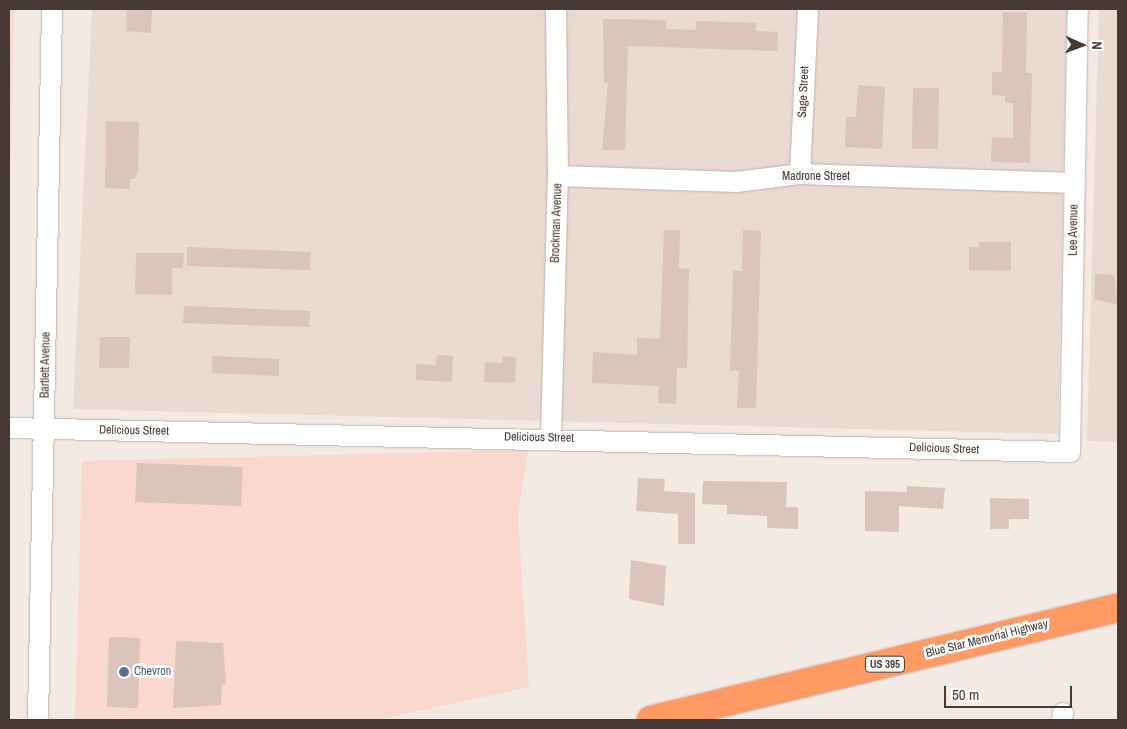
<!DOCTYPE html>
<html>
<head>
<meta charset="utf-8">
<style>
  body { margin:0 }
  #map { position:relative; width:1127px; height:729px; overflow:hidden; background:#f4eae4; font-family:"Archivo Narrow",sans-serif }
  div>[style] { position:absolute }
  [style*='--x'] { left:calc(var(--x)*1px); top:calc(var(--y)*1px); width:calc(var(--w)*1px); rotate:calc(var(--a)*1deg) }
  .residential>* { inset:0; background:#e9dad2 }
  .commercial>* { inset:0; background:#f9d8cd }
  .building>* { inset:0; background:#dac4bb }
  .roads { filter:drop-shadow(0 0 1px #c4b2a9) drop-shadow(0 0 1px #c4b2a9) }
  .minor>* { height:20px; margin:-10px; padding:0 10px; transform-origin:10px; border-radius:10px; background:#fff }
  .highway>* { height:28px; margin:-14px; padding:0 14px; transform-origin:14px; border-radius:14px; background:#ff9a65 }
  .dots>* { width:14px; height:14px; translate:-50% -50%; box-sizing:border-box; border:2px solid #fff; border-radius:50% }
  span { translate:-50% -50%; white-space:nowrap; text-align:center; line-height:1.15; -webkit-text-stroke:5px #fff; paint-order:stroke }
  .shield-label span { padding:1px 4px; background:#fff; border:1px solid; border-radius:4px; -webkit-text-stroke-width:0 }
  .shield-label { font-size:11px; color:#473933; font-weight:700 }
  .street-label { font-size:12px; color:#473933 }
  .service-label { font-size:12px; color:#4e5e75 }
  .left { translate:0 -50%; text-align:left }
  .frame { position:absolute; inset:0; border:10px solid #473933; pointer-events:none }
  .north { position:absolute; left:1057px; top:20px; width:50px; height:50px; -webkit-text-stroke:4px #fff; paint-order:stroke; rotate:92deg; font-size:14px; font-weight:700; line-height:20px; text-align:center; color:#473933 }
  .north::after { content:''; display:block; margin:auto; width:18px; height:22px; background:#473933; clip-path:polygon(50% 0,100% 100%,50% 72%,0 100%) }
  .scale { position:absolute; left:944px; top:686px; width:128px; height:22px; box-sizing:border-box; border:2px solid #473933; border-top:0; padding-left:6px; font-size:15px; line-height:18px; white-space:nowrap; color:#473933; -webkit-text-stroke:4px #fff; paint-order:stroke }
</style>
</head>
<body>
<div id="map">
  <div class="residential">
    <i style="clip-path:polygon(92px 9px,1067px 9px,1058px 434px,73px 409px)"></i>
    <i style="clip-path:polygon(1099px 9px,1118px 9px,1118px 442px,1087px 441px)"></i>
  </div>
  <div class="commercial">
    <i style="clip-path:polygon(9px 9px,14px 9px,9px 223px)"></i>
    <i style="clip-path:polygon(528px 450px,518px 516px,529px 687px,377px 720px,75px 720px,82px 461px)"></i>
  </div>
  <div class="building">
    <i style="clip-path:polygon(127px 9px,152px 9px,151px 33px,126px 31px)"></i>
    <i style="clip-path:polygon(1003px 12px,1027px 12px,1026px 73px,1032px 73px,1030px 163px,991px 162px,992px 137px,1013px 138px,1013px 103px,1005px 103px,1005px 96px,992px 95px,992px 72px,1002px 72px)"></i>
    <i style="clip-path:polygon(603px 19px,666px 20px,666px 29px,696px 30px,696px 21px,756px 23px,756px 31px,778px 32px,777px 51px,628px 46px,625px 150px,602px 150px,608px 83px,604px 83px)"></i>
    <i style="clip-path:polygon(858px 85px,885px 87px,882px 149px,845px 147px,846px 117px,856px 117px)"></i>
    <i style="clip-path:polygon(913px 88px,939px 88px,938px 149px,912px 149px)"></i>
    <i style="clip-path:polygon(106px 121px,139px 122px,138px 171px,135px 179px,130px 179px,130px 189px,105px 188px)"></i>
    <i style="clip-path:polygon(664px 230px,680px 230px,679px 268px,689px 269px,687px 368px,677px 368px,676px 404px,658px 403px,659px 386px,592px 383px,593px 352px,637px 355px,637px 338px,660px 339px)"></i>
    <i style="clip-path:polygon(743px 230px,761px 231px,756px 408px,737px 408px,739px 371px,730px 371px,733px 271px,742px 271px)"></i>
    <i style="clip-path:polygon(979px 242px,1011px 242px,1011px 271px,969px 270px,969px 247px,979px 247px)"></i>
    <i style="clip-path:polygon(187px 247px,311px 252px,310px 270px,187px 266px)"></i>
    <i style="clip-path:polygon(136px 253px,184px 253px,183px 268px,172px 268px,172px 295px,135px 294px)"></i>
    <i style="clip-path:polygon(1095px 274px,1114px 275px,1118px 305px,1094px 299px)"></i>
    <i style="clip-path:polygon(184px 306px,310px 311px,309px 327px,183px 323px)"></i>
    <i style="clip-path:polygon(100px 337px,130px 337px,129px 368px,99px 368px)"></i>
    <i style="clip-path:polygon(437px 355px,453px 356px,452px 382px,416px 380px,416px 364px,436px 365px)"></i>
    <i style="clip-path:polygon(212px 356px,279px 359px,279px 376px,212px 373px)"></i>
    <i style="clip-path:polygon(503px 356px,516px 357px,515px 383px,484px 382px,485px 362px,503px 363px)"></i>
    <i style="clip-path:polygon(137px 463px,243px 467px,241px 506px,135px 502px)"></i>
    <i style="clip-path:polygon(638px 478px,665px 479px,664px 491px,695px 493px,695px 544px,678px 544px,678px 514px,636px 511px)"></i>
    <i style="clip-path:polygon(703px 481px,787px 482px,786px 507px,798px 507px,798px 529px,767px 528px,767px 516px,727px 514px,727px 505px,702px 504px)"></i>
    <i style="clip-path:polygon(907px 486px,945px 488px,943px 509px,899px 506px,899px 532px,865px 531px,865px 491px,907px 492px)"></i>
    <i style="clip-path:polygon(990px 498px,1029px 499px,1029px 519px,1009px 519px,1009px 529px,990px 529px)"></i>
    <i style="clip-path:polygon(631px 560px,666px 566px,664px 606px,629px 599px)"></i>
    <i style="clip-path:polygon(109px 637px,140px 638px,138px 708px,107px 707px)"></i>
    <i style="clip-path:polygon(176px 641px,223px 643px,226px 685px,222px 684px,221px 705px,173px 708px)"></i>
  </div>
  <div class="roads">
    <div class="minor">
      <i style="--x:800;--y:174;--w:165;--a:-87.2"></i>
      <i style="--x:558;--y:176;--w:178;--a:1.9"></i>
      <i style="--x:736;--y:182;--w:64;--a:-7.1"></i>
      <i style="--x:800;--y:174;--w:275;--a:1.9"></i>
      <i style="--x:9;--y:428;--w:1061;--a:1.3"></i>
      <i style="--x:1070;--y:452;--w:443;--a:-89"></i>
      <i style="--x:551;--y:438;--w:262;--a:-88.5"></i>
      <i style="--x:558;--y:176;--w:167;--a:-90.7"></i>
      <i style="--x:38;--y:720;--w:711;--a:-88.87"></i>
      <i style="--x:1062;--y:720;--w:7;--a:-82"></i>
    </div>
    <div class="highway">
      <i style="--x:651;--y:720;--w:480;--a:-13.5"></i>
    </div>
  </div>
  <div class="dots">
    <i style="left:124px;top:672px;background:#5c6f8a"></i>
  </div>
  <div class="shield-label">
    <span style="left:885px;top:664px">US 395</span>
  </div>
  <div class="street-label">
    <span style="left:804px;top:92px;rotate:-87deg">Sage Street</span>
    <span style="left:816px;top:177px">Madrone Street</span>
    <span style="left:557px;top:223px;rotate:-88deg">Brockman Avenue</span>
    <span style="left:1074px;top:230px;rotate:-89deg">Lee Avenue</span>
    <span style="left:46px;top:365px;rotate:-89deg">Bartlett Avenue</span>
    <span style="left:134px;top:431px;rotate:1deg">Delicious Street</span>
    <span style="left:539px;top:438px;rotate:1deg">Delicious Street</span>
    <span style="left:944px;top:449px;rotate:2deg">Delicious Street</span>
    <span style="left:987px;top:639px;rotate:-14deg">Blue Star Memorial Highway</span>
  </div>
  <div class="service-label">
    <span class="left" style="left:134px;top:672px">Chevron</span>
  </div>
  <div class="frame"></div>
  <div class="north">N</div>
  <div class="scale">50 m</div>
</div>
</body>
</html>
